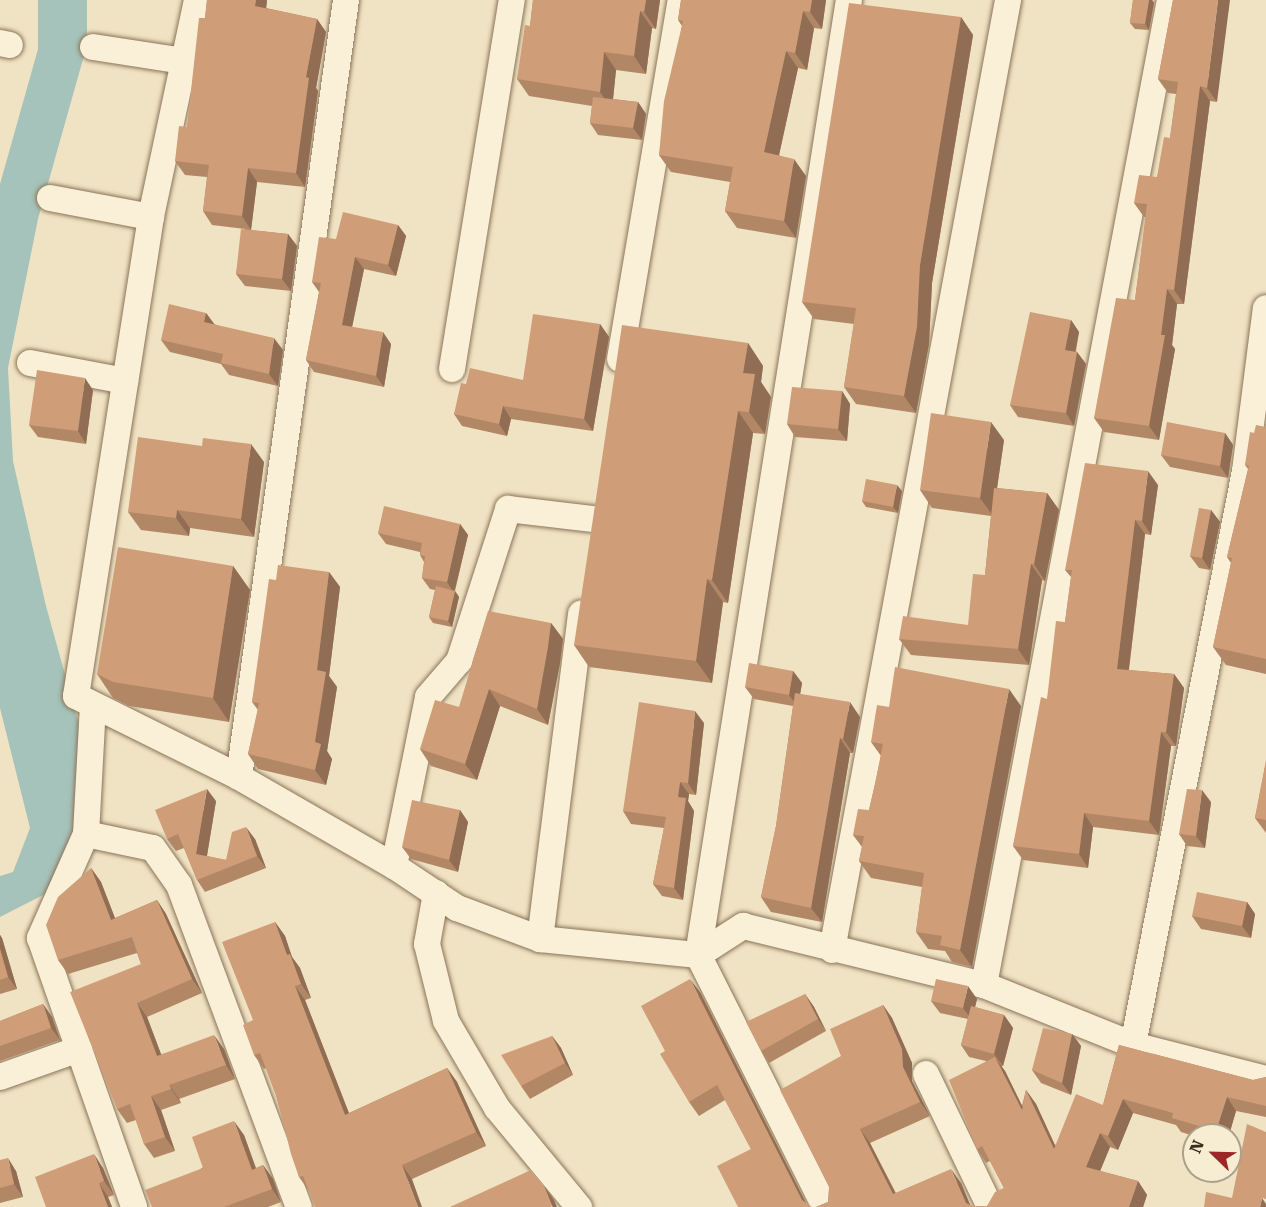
<!DOCTYPE html>
<html>
<head>
<meta charset="utf-8">
<style>
  body { margin:0 }
  #map { position:relative; width:1266px; height:1207px; overflow:hidden; background:#f0e3c3; font-family:"Roboto Serif",serif }
  div>[style] { position:absolute }
  [style*='--x'] { left:calc(var(--x)*1px); top:calc(var(--y)*1px); width:calc(var(--w)*1px); rotate:calc(var(--a)*1deg) }
  .water>* { inset:0; background:#a5c3ba }
  .roads { filter:drop-shadow(0 0 2px #8b7459) drop-shadow(0 0 2px #8b7459) }
  .minor>* { height:26px; margin:-13px; padding:0 13px; transform-origin:13px; border-radius:13px; background:#faf0d7 }
  .wall>* { inset:0; background:#b28766 }
  .shaded-wall>* { inset:0; background:#916e53 }
  .building>* { inset:0; background:#cf9d77 }
  span { translate:-50% -50%; white-space:nowrap; text-align:center; line-height:1.15; -webkit-text-stroke:6px #f7edd3; paint-order:stroke }
  .north { position:absolute; left:1182px; top:1123px; width:60px; height:60px; box-sizing:border-box; background:#f7edd3; border:2px solid #aba08b; border-radius:50%; rotate:293deg; font-size:16px; font-weight:700; line-height:24px; text-align:center; color:#3a2c1e }
  .north::after { content:''; display:block; margin:auto; width:21px; height:27px; background:#9c2726; clip-path:polygon(50% 0,100% 100%,50% 72%,0 100%) }
</style>
</head>
<body>
<div id="map">
  <div class="water">
    <i style="clip-path:polygon(38px 0,87px 0,87px 45px,38px 219px,8px 368px,13px 461px,46px 606px,84px 743px,84px 813px,47px 893px,0 917px,0 876px,13px 872px,30px 828px,0 708px,0 184px,38px 49px)"></i>
  </div>
  <div class="roads">
    <div class="minor">
      <i style="--x:197;--y:0;--w:222;--a:102"></i>
      <i style="--x:151;--y:217;--w:485;--a:98.9"></i>
      <i style="--x:76;--y:696;--w:182;--a:26.4"></i>
      <i style="--x:239;--y:777;--w:179;--a:29.9"></i>
      <i style="--x:394;--y:866;--w:76;--a:33.7"></i>
      <i style="--x:457;--y:908;--w:89;--a:20.5"></i>
      <i style="--x:540;--y:939;--w:159;--a:5.8"></i>
      <i style="--x:698;--y:955;--w:54;--a:-32.8"></i>
      <i style="--x:743;--y:926;--w:248;--a:13.8"></i>
      <i style="--x:984;--y:985;--w:161;--a:21.9"></i>
      <i style="--x:1133;--y:1045;--w:137;--a:14.3"></i>
      <i style="--x:0;--y:43;--w:10;--a:11"></i>
      <i style="--x:93;--y:47;--w:91;--a:8.8"></i>
      <i style="--x:50;--y:198;--w:103;--a:10.7"></i>
      <i style="--x:620;--y:359;--w:364;--a:-80.4"></i>
      <i style="--x:30;--y:363;--w:97;--a:10.7"></i>
      <i style="--x:452;--y:369;--w:374;--a:-80.8"></i>
      <i style="--x:93;--y:705;--w:129;--a:93.1"></i>
      <i style="--x:86;--y:834;--w:68;--a:11.8"></i>
      <i style="--x:153;--y:848;--w:45;--a:54.9"></i>
      <i style="--x:179;--y:885;--w:344;--a:69.6"></i>
      <i style="--x:239;--y:777;--w:784;--a:-82.16"></i>
      <i style="--x:86;--y:834;--w:114;--a:113.9"></i>
      <i style="--x:40;--y:938;--w:285;--a:70.7"></i>
      <i style="--x:394;--y:866;--w:172;--a:-78.6"></i>
      <i style="--x:428;--y:697;--w:48;--a:-49.3"></i>
      <i style="--x:459;--y:661;--w:160;--a:-72.1"></i>
      <i style="--x:508;--y:509;--w:86;--a:6.7"></i>
      <i style="--x:436;--y:893;--w:52;--a:100"></i>
      <i style="--x:427;--y:944;--w:79;--a:76.1"></i>
      <i style="--x:446;--y:1021;--w:101;--a:59.6"></i>
      <i style="--x:497;--y:1108;--w:129;--a:50.4"></i>
      <i style="--x:540;--y:939;--w:328;--a:-82.8"></i>
      <i style="--x:832;--y:950;--w:966;--a:-79.5"></i>
      <i style="--x:984;--y:985;--w:1002;--a:-79.31"></i>
      <i style="--x:1133;--y:1045;--w:585;--a:-78.96"></i>
      <i style="--x:1245;--y:471;--w:164;--a:-82.7"></i>
      <i style="--x:926;--y:1074;--w:148;--a:64.3"></i>
      <i style="--x:0;--y:1077;--w:84;--a:-19.5"></i>
      <i style="--x:825;--y:1207;--w:282;--a:-116.7"></i>
      <i style="--x:698;--y:955;--w:967;--a:-81.02"></i>
    </div>
  </div>
  <div class="wall">
    <i style="clip-path:polygon(207px 0,267px 0,266px 8px,317px 19px,326px 32px,316px 88px,318px 91px,305px 187px,257px 182px,251px 230px,288px 234px,297px 246px,291px 291px,245px 286px,236px 274px,245px 229px,212px 225px,203px 211px,207px 177px,185px 175px,175px 161px,187px 127px,205px 18px)"></i>
    <i style="clip-path:polygon(533px 0,660px 0,656px 29px,652px 28px,646px 74px,616px 70px,613px 99px,638px 102px,646px 114px,642px 140px,598px 135px,590px 123px,592px 106px,529px 96px,517px 79px,530px 26px)"></i>
    <i style="clip-path:polygon(681px 0,826px 0,822px 29px,814px 28px,807px 70px,798px 68px,779px 155px,806px 176px,796px 238px,737px 228px,725px 211px,730px 182px,671px 172px,659px 155px,682px 26px,678px 20px)"></i>
    <i style="clip-path:polygon(1133px 0,1152px 0,1154px 3px,1149px 30px,1135px 29px,1130px 23px)"></i>
    <i style="clip-path:polygon(1173px 0,1217px 102px,1210px 101px,1184px 304px,1177px 304px,1172px 345px,1175px 349px,1159px 440px,1104px 432px,1094px 418px,1135px 300px,1146px 217px,1144px 217px,1134px 203px,1157px 177px,1170px 138px,1176px 94px,1168px 93px,1158px 79px)"></i>
    <i style="clip-path:polygon(961px 17px,973px 35px,932px 283px,929px 344px,916px 413px,856px 404px,844px 387px,854px 324px,814px 319px,802px 302px)"></i>
    <i style="clip-path:polygon(398px 225px,406px 236px,396px 276px,364px 269px,352px 327px,391px 344px,384px 387px,314px 372px,306px 360px,319px 292px,312px 282px,336px 239px)"></i>
    <i style="clip-path:polygon(206px 313px,214px 324px,283px 350px,278px 386px,229px 375px,221px 364px,170px 352px,161px 340px)"></i>
    <i style="clip-path:polygon(1071px 320px,1079px 332px,1076px 351px,1077px 352px,1086px 364px,1074px 426px,1018px 417px,1010px 405px)"></i>
    <i style="clip-path:polygon(600px 324px,609px 337px,593px 431px,511px 419px,507px 436px,462px 426px,454px 414px,466px 384px,523px 380px)"></i>
    <i style="clip-path:polygon(748px 343px,763px 366px,761px 382px,771px 397px,765px 434px,753px 433px,728px 603px,723px 602px,712px 683px,589px 667px,574px 645px)"></i>
    <i style="clip-path:polygon(93px 390px,86px 444px,38px 437px,29px 425px)"></i>
    <i style="clip-path:polygon(842px 391px,850px 404px,847px 441px,795px 437px,787px 424px)"></i>
    <i style="clip-path:polygon(1266px 427px,1266px 674px,1226px 665px,1213px 647px,1231px 563px,1227px 557px,1248px 469px,1245px 465px,1254px 433px)"></i>
    <i style="clip-path:polygon(1225px 433px,1233px 445px,1228px 478px,1170px 467px,1161px 455px)"></i>
    <i style="clip-path:polygon(1004px 440px,997px 488px,1047px 493px,1059px 510px,1045px 581px,1042px 580px,1029px 665px,911px 655px,899px 639px,968px 625px,985px 575px,991px 516px,932px 508px,920px 490px)"></i>
    <i style="clip-path:polygon(202px 446px,264px 462px,254px 537px,190px 528px,189px 536px,141px 530px,128px 512px)"></i>
    <i style="clip-path:polygon(1158px 485px,1151px 535px,1145px 534px,1129px 670px,1174px 674px,1184px 688px,1176px 746px,1171px 746px,1159px 835px,1093px 827px,1088px 868px,1023px 860px,1013px 846px,1065px 622px,1071px 577px,1065px 570px)"></i>
    <i style="clip-path:polygon(902px 491px,898px 513px,866px 507px,862px 501px)"></i>
    <i style="clip-path:polygon(1211px 510px,1220px 522px,1210px 570px,1199px 568px,1190px 556px)"></i>
    <i style="clip-path:polygon(460px 524px,468px 535px,455px 591px,459px 597px,452px 627px,433px 623px,429px 617px,435px 590px,430px 589px,422px 578px,424px 562px,420px 555px,420px 552px,386px 544px,378px 533px)"></i>
    <i style="clip-path:polygon(233px 566px,250px 590px,229px 722px,129px 706px,113px 698px,97px 674px)"></i>
    <i style="clip-path:polygon(329px 572px,340px 587px,329px 676px,337px 687px,327px 751px,332px 759px,326px 785px,258px 769px,248px 754px,258px 710px,252px 702px,276px 580px)"></i>
    <i style="clip-path:polygon(551px 623px,563px 639px,560px 663px,548px 725px,500px 706px,477px 780px,431px 766px,420px 749px,459px 707px)"></i>
    <i style="clip-path:polygon(793px 671px,802px 683px,800px 694px,860px 717px,853px 753px,850px 753px,822px 922px,771px 912px,761px 897px,776px 826px,793px 706px,754px 699px,745px 687px)"></i>
    <i style="clip-path:polygon(1021px 706px,972px 967px,952px 962px,945px 951px,928px 949px,916px 932px,922px 887px,871px 878px,859px 861px,862px 847px,853px 835px,869px 810px,875px 784px,881px 756px,871px 742px,889px 707px)"></i>
    <i style="clip-path:polygon(704px 723px,696px 795px,689px 794px,688px 801px,694px 811px,683px 900px,662px 896px,653px 884px,664px 828px,631px 824px,623px 811px)"></i>
    <i style="clip-path:polygon(1266px 761px,1266px 833px,1255px 818px)"></i>
    <i style="clip-path:polygon(216px 801px,207px 856px,226px 860px,255px 839px,266px 868px,205px 892px,197px 880px,184px 848px,176px 851px,167px 839px)"></i>
    <i style="clip-path:polygon(1211px 802px,1205px 848px,1187px 846px,1179px 834px)"></i>
    <i style="clip-path:polygon(460px 810px,468px 822px,458px 872px,411px 859px,402px 847px)"></i>
    <i style="clip-path:polygon(91px 868px,101px 882px,115px 918px,157px 900px,166px 914px,202px 993px,147px 1017px,161px 1054px,224px 1049px,235px 1079px,179px 1099px,181px 1103px,161px 1110px,175px 1151px,154px 1158px,144px 1144px,136px 1120px,127px 1123px,117px 1109px,141px 964px,137px 953px,68px 974px,58px 960px)"></i>
    <i style="clip-path:polygon(1247px 902px,1255px 914px,1251px 938px,1201px 929px,1192px 916px)"></i>
    <i style="clip-path:polygon(275px 922px,285px 936px,292px 957px,300px 968px,311px 998px,305px 1000px,349px 1113px,447px 1068px,457px 1082px,486px 1146px,412px 1179px,309px 1191px,299px 1177px,276px 1095px,266px 1068px,264px 1069px,254px 1055px,253px 1020px)"></i>
    <i style="clip-path:polygon(0 935px,2px 938px,17px 989px,0 994px)"></i>
    <i style="clip-path:polygon(700px 992px,806px 1203px,738px 1207px,751px 1149px,725px 1100px,699px 1116px,689px 1102px,665px 1051px)"></i>
    <i style="clip-path:polygon(805px 994px,814px 1007px,826px 1031px,769px 1063px,761px 1051px)"></i>
    <i style="clip-path:polygon(977px 999px,975px 1007px,1004px 1015px,1013px 1028px,1003px 1066px,1001px 1066px,1005px 1071px,1022px 1106px,1026px 1090px,1036px 1104px,1055px 1145px,1103px 1105px,1119px 1045px,1253px 1080px,1266px 1077px,1266px 1117px,1236px 1111px,1229px 1135px,1194px 1136px,1181px 1132px,1176px 1125px,1133px 1113px,1118px 1150px,1110px 1147px,1100px 1171px,1138px 1181px,1147px 1195px,1143px 1207px,816px 1207px,828px 1202px,841px 1056px,883px 1005px,892px 1018px,912px 1063px,912px 1081px,930px 1116px,870px 1143px,896px 1193px,961px 1183px,970px 1205px,972px 1206px,987px 1206px,1004px 1188px,990px 1161px,986px 1163px,977px 1149px,986px 1061px,969px 1057px,961px 1045px,968px 1019px,940px 1013px,931px 1001px)"></i>
    <i style="clip-path:polygon(43px 1004px,52px 1017px,60px 1040px,0 1061px,0 1021px)"></i>
    <i style="clip-path:polygon(1072px 1034px,1081px 1046px,1071px 1095px,1041px 1083px,1032px 1070px)"></i>
    <i style="clip-path:polygon(552px 1036px,561px 1048px,573px 1075px,530px 1099px,521px 1086px)"></i>
    <i style="clip-path:polygon(244px 1135px,256px 1168px,263px 1165px,273px 1179px,281px 1202px,268px 1207px,152px 1207px)"></i>
    <i style="clip-path:polygon(0 1160px,16px 1171px,23px 1197px,0 1203px)"></i>
    <i style="clip-path:polygon(103px 1168px,114px 1195px,108px 1197px,112px 1207px,46px 1207px)"></i>
  </div>
  <div class="shaded-wall">
    <i style="clip-path:polygon(256px 0,267px 0,265px 20px,255px 6px)"></i>
    <i style="clip-path:polygon(646px 0,660px 0,656px 29px,644px 12px)"></i>
    <i style="clip-path:polygon(812px 0,826px 0,822px 29px,810px 12px)"></i>
    <i style="clip-path:polygon(1149px 0,1152px 0,1154px 3px,1149px 30px,1145px 24px)"></i>
    <i style="clip-path:polygon(1218px 0,1230px 0,1217px 102px,1207px 88px)"></i>
    <i style="clip-path:polygon(640px 11px,652px 28px,646px 74px,634px 56px)"></i>
    <i style="clip-path:polygon(803px 11px,814px 28px,807px 70px,795px 53px)"></i>
    <i style="clip-path:polygon(961px 17px,973px 35px,932px 283px,929px 344px,916px 413px,904px 396px,920px 265px)"></i>
    <i style="clip-path:polygon(317px 19px,326px 32px,316px 88px,318px 91px,305px 187px,296px 173px,306px 77px)"></i>
    <i style="clip-path:polygon(786px 51px,798px 68px,776px 169px,764px 152px)"></i>
    <i style="clip-path:polygon(604px 52px,616px 70px,612px 109px,600px 92px)"></i>
    <i style="clip-path:polygon(1200px 86px,1210px 101px,1184px 304px,1174px 290px)"></i>
    <i style="clip-path:polygon(638px 102px,646px 114px,642px 140px,633px 128px)"></i>
    <i style="clip-path:polygon(794px 159px,806px 176px,796px 238px,784px 221px)"></i>
    <i style="clip-path:polygon(248px 168px,257px 182px,251px 230px,242px 216px)"></i>
    <i style="clip-path:polygon(398px 225px,406px 236px,396px 276px,388px 265px)"></i>
    <i style="clip-path:polygon(288px 234px,297px 246px,291px 291px,282px 279px)"></i>
    <i style="clip-path:polygon(355px 257px,364px 269px,350px 337px,342px 325px)"></i>
    <i style="clip-path:polygon(1167px 289px,1177px 304px,1172px 345px,1175px 349px,1159px 440px,1149px 426px)"></i>
    <i style="clip-path:polygon(206px 313px,215px 325px,204px 322px)"></i>
    <i style="clip-path:polygon(1071px 320px,1079px 332px,1073px 362px,1065px 350px)"></i>
    <i style="clip-path:polygon(600px 324px,609px 337px,593px 431px,584px 419px)"></i>
    <i style="clip-path:polygon(383px 332px,391px 344px,384px 387px,376px 376px)"></i>
    <i style="clip-path:polygon(274px 338px,283px 350px,278px 386px,269px 374px)"></i>
    <i style="clip-path:polygon(748px 343px,763px 366px,761px 382px,771px 397px,765px 434px,749px 412px,743px 373px)"></i>
    <i style="clip-path:polygon(1077px 352px,1086px 364px,1074px 426px,1066px 413px)"></i>
    <i style="clip-path:polygon(85px 378px,93px 390px,86px 444px,78px 431px)"></i>
    <i style="clip-path:polygon(842px 391px,850px 404px,847px 441px,838px 429px)"></i>
    <i style="clip-path:polygon(503px 406px,511px 419px,507px 436px,499px 424px)"></i>
    <i style="clip-path:polygon(738px 411px,753px 433px,728px 603px,712px 580px)"></i>
    <i style="clip-path:polygon(991px 422px,1004px 440px,993px 516px,980px 498px)"></i>
    <i style="clip-path:polygon(1225px 433px,1233px 445px,1228px 478px,1220px 466px)"></i>
    <i style="clip-path:polygon(251px 444px,264px 462px,254px 537px,241px 519px)"></i>
    <i style="clip-path:polygon(1148px 471px,1158px 485px,1151px 535px,1142px 521px)"></i>
    <i style="clip-path:polygon(897px 485px,902px 491px,898px 513px,893px 507px)"></i>
    <i style="clip-path:polygon(1047px 493px,1059px 510px,1045px 581px,1034px 564px)"></i>
    <i style="clip-path:polygon(177px 510px,190px 528px,189px 536px,176px 518px)"></i>
    <i style="clip-path:polygon(1211px 510px,1220px 522px,1210px 570px,1202px 558px)"></i>
    <i style="clip-path:polygon(1135px 520px,1145px 534px,1127px 683px,1117px 669px)"></i>
    <i style="clip-path:polygon(460px 524px,468px 535px,454px 593px,447px 582px)"></i>
    <i style="clip-path:polygon(1031px 564px,1042px 580px,1029px 665px,1018px 649px)"></i>
    <i style="clip-path:polygon(233px 566px,250px 590px,229px 722px,213px 698px)"></i>
    <i style="clip-path:polygon(329px 572px,340px 587px,329px 676px,337px 687px,327px 751px,332px 759px,326px 785px,315px 770px,315px 742px,317px 670px)"></i>
    <i style="clip-path:polygon(707px 579px,723px 602px,712px 683px,696px 661px)"></i>
    <i style="clip-path:polygon(455px 591px,459px 597px,452px 627px,448px 621px)"></i>
    <i style="clip-path:polygon(551px 623px,563px 639px,560px 663px,548px 725px,537px 709px)"></i>
    <i style="clip-path:polygon(793px 671px,802px 683px,798px 707px,789px 695px)"></i>
    <i style="clip-path:polygon(1174px 674px,1184px 688px,1176px 746px,1166px 732px)"></i>
    <i style="clip-path:polygon(489px 689px,500px 706px,477px 780px,465px 764px)"></i>
    <i style="clip-path:polygon(1009px 689px,1021px 706px,972px 967px,960px 950px)"></i>
    <i style="clip-path:polygon(850px 702px,860px 717px,853px 753px,843px 739px)"></i>
    <i style="clip-path:polygon(695px 711px,704px 723px,696px 795px,688px 783px)"></i>
    <i style="clip-path:polygon(1161px 732px,1171px 746px,1159px 835px,1149px 821px)"></i>
    <i style="clip-path:polygon(840px 738px,850px 753px,822px 922px,811px 908px)"></i>
    <i style="clip-path:polygon(680px 782px,689px 794px,688px 801px,694px 811px,683px 900px,674px 888px,678px 797px)"></i>
    <i style="clip-path:polygon(207px 789px,216px 801px,205px 867px,196px 854px)"></i>
    <i style="clip-path:polygon(1202px 790px,1211px 802px,1205px 848px,1196px 836px)"></i>
    <i style="clip-path:polygon(460px 810px,468px 822px,458px 872px,449px 860px)"></i>
    <i style="clip-path:polygon(1084px 813px,1093px 827px,1088px 868px,1079px 854px)"></i>
    <i style="clip-path:polygon(246px 827px,255px 839px,266px 868px,257px 856px)"></i>
    <i style="clip-path:polygon(91px 868px,101px 882px,121px 934px,111px 920px)"></i>
    <i style="clip-path:polygon(157px 900px,166px 914px,202px 993px,192px 979px)"></i>
    <i style="clip-path:polygon(1247px 902px,1255px 914px,1251px 938px,1242px 926px)"></i>
    <i style="clip-path:polygon(275px 922px,285px 936px,292px 957px,300px 968px,311px 998px,301px 984px,287px 955px)"></i>
    <i style="clip-path:polygon(0 935px,2px 938px,17px 989px,8px 977px,0 949px)"></i>
    <i style="clip-path:polygon(690px 979px,700px 992px,808px 1207px,802px 1200px)"></i>
    <i style="clip-path:polygon(295px 986px,305px 1000px,355px 1129px,345px 1115px)"></i>
    <i style="clip-path:polygon(968px 986px,977px 999px,972px 1020px,963px 1008px)"></i>
    <i style="clip-path:polygon(805px 994px,814px 1007px,826px 1031px,818px 1019px)"></i>
    <i style="clip-path:polygon(137px 1003px,147px 1017px,167px 1070px,157px 1056px)"></i>
    <i style="clip-path:polygon(43px 1004px,52px 1017px,60px 1040px,51px 1028px)"></i>
    <i style="clip-path:polygon(883px 1005px,892px 1018px,912px 1063px,912px 1081px,930px 1116px,920px 1102px,903px 1067px)"></i>
    <i style="clip-path:polygon(1004px 1015px,1013px 1028px,1003px 1066px,994px 1054px)"></i>
    <i style="clip-path:polygon(1072px 1034px,1081px 1046px,1071px 1095px,1062px 1083px)"></i>
    <i style="clip-path:polygon(214px 1035px,224px 1049px,235px 1079px,226px 1065px)"></i>
    <i style="clip-path:polygon(552px 1036px,561px 1048px,573px 1075px,565px 1063px)"></i>
    <i style="clip-path:polygon(995px 1057px,1005px 1071px,1031px 1124px,1022px 1110px)"></i>
    <i style="clip-path:polygon(447px 1068px,457px 1082px,486px 1146px,476px 1132px)"></i>
    <i style="clip-path:polygon(169px 1085px,179px 1099px,181px 1103px,171px 1089px)"></i>
    <i style="clip-path:polygon(1026px 1090px,1036px 1104px,1063px 1163px,1054px 1149px)"></i>
    <i style="clip-path:polygon(151px 1096px,161px 1110px,175px 1151px,165px 1137px)"></i>
    <i style="clip-path:polygon(1227px 1097px,1236px 1111px,1229px 1135px,1219px 1135px,1216px 1131px)"></i>
    <i style="clip-path:polygon(1123px 1099px,1133px 1113px,1118px 1150px,1108px 1136px)"></i>
    <i style="clip-path:polygon(234px 1121px,244px 1135px,261px 1183px,252px 1170px)"></i>
    <i style="clip-path:polygon(860px 1129px,870px 1143px,902px 1207px,893px 1194px)"></i>
    <i style="clip-path:polygon(1100px 1133px,1110px 1147px,1096px 1181px,1086px 1167px)"></i>
    <i style="clip-path:polygon(94px 1154px,103px 1168px,114px 1195px,104px 1181px)"></i>
    <i style="clip-path:polygon(8px 1158px,16px 1171px,23px 1197px,14px 1184px)"></i>
    <i style="clip-path:polygon(263px 1165px,273px 1179px,281px 1202px,272px 1189px)"></i>
    <i style="clip-path:polygon(402px 1165px,412px 1179px,422px 1207px,418px 1207px)"></i>
    <i style="clip-path:polygon(951px 1169px,961px 1183px,971px 1207px,966px 1203px)"></i>
    <i style="clip-path:polygon(1138px 1181px,1147px 1195px,1143px 1207px,1129px 1207px)"></i>
    <i style="clip-path:polygon(99px 1183px,108px 1197px,112px 1207px,108px 1207px)"></i>
    <i style="clip-path:polygon(544px 1186px,554px 1200px,557px 1207px,553px 1207px,552px 1206px)"></i>
    <i style="clip-path:polygon(1262px 1198px,1266px 1204px,1266px 1207px,1260px 1207px)"></i>
  </div>
  <div class="building">
    <i style="clip-path:polygon(207px 0,256px 0,255px 6px,317px 19px,306px 77px,309px 78px,296px 173px,248px 168px,242px 216px,203px 211px,209px 165px,175px 161px,179px 126px,187px 127px,199px 18px,205px 18px)"></i>
    <i style="clip-path:polygon(533px 0,646px 0,644px 12px,640px 11px,634px 56px,604px 52px,600px 92px,517px 79px,525px 25px,530px 26px)"></i>
    <i style="clip-path:polygon(681px 0,812px 0,810px 12px,803px 11px,795px 53px,786px 51px,764px 152px,794px 159px,784px 221px,725px 211px,733px 167px,659px 155px,664px 101px,683px 21px,678px 20px)"></i>
    <i style="clip-path:polygon(1133px 0,1149px 0,1145px 24px,1130px 23px)"></i>
    <i style="clip-path:polygon(1173px 0,1218px 0,1207px 88px,1200px 86px,1174px 290px,1167px 289px,1161px 335px,1165px 335px,1149px 426px,1094px 418px,1116px 298px,1135px 300px,1147px 204px,1134px 203px,1139px 175px,1157px 177px,1164px 137px,1170px 138px,1178px 82px,1158px 79px)"></i>
    <i style="clip-path:polygon(849px 3px,961px 17px,920px 265px,917px 327px,904px 396px,844px 387px,856px 308px,802px 302px)"></i>
    <i style="clip-path:polygon(593px 97px,638px 102px,633px 128px,590px 123px)"></i>
    <i style="clip-path:polygon(343px 212px,398px 225px,388px 265px,355px 257px,342px 325px,383px 332px,376px 376px,306px 360px,321px 283px,312px 282px,319px 237px,336px 239px)"></i>
    <i style="clip-path:polygon(241px 229px,288px 234px,282px 279px,236px 274px)"></i>
    <i style="clip-path:polygon(169px 304px,206px 313px,204px 322px,274px 338px,269px 374px,221px 363px,223px 354px,161px 340px)"></i>
    <i style="clip-path:polygon(1030px 312px,1071px 320px,1065px 350px,1077px 352px,1066px 413px,1010px 405px)"></i>
    <i style="clip-path:polygon(533px 314px,600px 324px,584px 419px,503px 406px,499px 424px,454px 414px,461px 383px,466px 384px,470px 368px,523px 380px)"></i>
    <i style="clip-path:polygon(622px 325px,748px 343px,743px 373px,755px 374px,749px 412px,738px 411px,712px 580px,707px 579px,696px 661px,574px 645px)"></i>
    <i style="clip-path:polygon(37px 370px,85px 378px,78px 431px,29px 425px)"></i>
    <i style="clip-path:polygon(792px 387px,842px 391px,838px 429px,787px 424px)"></i>
    <i style="clip-path:polygon(931px 413px,991px 422px,980px 498px,920px 490px)"></i>
    <i style="clip-path:polygon(1167px 422px,1225px 433px,1220px 466px,1161px 455px)"></i>
    <i style="clip-path:polygon(1256px 425px,1266px 427px,1266px 659px,1213px 647px,1232px 558px,1227px 557px,1249px 466px,1245px 465px,1250px 432px,1254px 433px)"></i>
    <i style="clip-path:polygon(138px 437px,202px 446px,203px 438px,251px 444px,241px 519px,177px 510px,176px 518px,128px 512px)"></i>
    <i style="clip-path:polygon(1085px 463px,1148px 471px,1142px 521px,1135px 520px,1117px 669px,1174px 674px,1166px 732px,1161px 732px,1149px 821px,1084px 813px,1079px 854px,1013px 846px,1041px 697px,1047px 699px,1056px 621px,1065px 622px,1072px 570px,1065px 570px)"></i>
    <i style="clip-path:polygon(866px 479px,897px 485px,893px 507px,862px 501px)"></i>
    <i style="clip-path:polygon(994px 488px,1047px 493px,1034px 564px,1031px 564px,1018px 649px,899px 639px,903px 616px,968px 625px,973px 574px,985px 575px)"></i>
    <i style="clip-path:polygon(384px 506px,460px 524px,447px 582px,422px 578px,425px 556px,420px 555px,422px 543px,378px 533px)"></i>
    <i style="clip-path:polygon(1199px 508px,1211px 510px,1202px 558px,1190px 556px)"></i>
    <i style="clip-path:polygon(118px 547px,233px 566px,213px 698px,113px 682px,97px 674px)"></i>
    <i style="clip-path:polygon(278px 565px,329px 572px,317px 670px,326px 672px,315px 742px,321px 744px,315px 770px,248px 754px,259px 703px,252px 702px,269px 579px,276px 580px)"></i>
    <i style="clip-path:polygon(436px 586px,455px 591px,448px 621px,429px 617px)"></i>
    <i style="clip-path:polygon(488px 611px,551px 623px,548px 647px,537px 709px,489px 689px,465px 764px,420px 749px,435px 700px,459px 707px)"></i>
    <i style="clip-path:polygon(749px 663px,793px 671px,789px 695px,745px 687px)"></i>
    <i style="clip-path:polygon(895px 667px,1009px 689px,960px 950px,940px 945px,942px 936px,916px 932px,924px 873px,859px 861px,864px 836px,853px 835px,858px 809px,869px 810px,875px 784px,883px 744px,871px 742px,877px 705px,889px 707px)"></i>
    <i style="clip-path:polygon(795px 693px,850px 702px,843px 739px,840px 738px,811px 908px,761px 897px,776px 826px)"></i>
    <i style="clip-path:polygon(639px 702px,695px 711px,688px 783px,680px 782px,678px 797px,686px 798px,674px 888px,653px 884px,666px 817px,623px 811px)"></i>
    <i style="clip-path:polygon(1266px 761px,1266px 820px,1255px 818px)"></i>
    <i style="clip-path:polygon(207px 789px,196px 854px,226px 860px,232px 832px,246px 827px,257px 856px,197px 880px,178px 834px,167px 839px,155px 810px)"></i>
    <i style="clip-path:polygon(1187px 789px,1202px 790px,1196px 836px,1179px 834px)"></i>
    <i style="clip-path:polygon(412px 800px,460px 810px,449px 860px,402px 847px)"></i>
    <i style="clip-path:polygon(91px 868px,111px 920px,157px 900px,192px 979px,137px 1003px,157px 1056px,214px 1035px,226px 1065px,169px 1085px,171px 1089px,151px 1096px,165px 1137px,144px 1144px,130px 1104px,117px 1109px,70px 992px,141px 964px,132px 937px,58px 960px,46px 925px,58px 897px)"></i>
    <i style="clip-path:polygon(1197px 892px,1247px 902px,1242px 926px,1192px 916px)"></i>
    <i style="clip-path:polygon(275px 922px,287px 955px,290px 954px,301px 984px,295px 986px,345px 1115px,447px 1068px,476px 1132px,402px 1165px,418px 1207px,315px 1207px,303px 1176px,299px 1177px,291px 1154px,276px 1095px,260px 1053px,254px 1055px,243px 1025px,253px 1020px,222px 942px)"></i>
    <i style="clip-path:polygon(0 949px,8px 977px,0 980px)"></i>
    <i style="clip-path:polygon(690px 979px,802px 1200px,812px 1207px,738px 1207px,717px 1166px,751px 1149px,717px 1085px,689px 1102px,660px 1054px,665px 1051px,641px 1006px)"></i>
    <i style="clip-path:polygon(936px 979px,968px 986px,963px 1008px,931px 1001px)"></i>
    <i style="clip-path:polygon(805px 994px,818px 1019px,761px 1051px,746px 1022px)"></i>
    <i style="clip-path:polygon(43px 1004px,51px 1028px,0 1046px,0 1021px)"></i>
    <i style="clip-path:polygon(883px 1005px,902px 1049px,903px 1067px,920px 1102px,860px 1129px,893px 1194px,951px 1169px,966px 1203px,972px 1206px,987px 1206px,995px 1192px,1004px 1188px,982px 1146px,977px 1149px,949px 1080px,995px 1057px,1022px 1110px,1026px 1090px,1054px 1149px,1076px 1094px,1103px 1105px,1119px 1045px,1253px 1080px,1266px 1077px,1266px 1106px,1227px 1097px,1216px 1131px,1172px 1118px,1173px 1113px,1123px 1099px,1108px 1136px,1100px 1133px,1086px 1167px,1138px 1181px,1129px 1207px,816px 1207px,828px 1202px,829px 1187px,780px 1090px,841px 1056px,830px 1029px)"></i>
    <i style="clip-path:polygon(971px 1006px,1004px 1015px,994px 1054px,961px 1045px)"></i>
    <i style="clip-path:polygon(1043px 1028px,1072px 1034px,1062px 1083px,1032px 1070px)"></i>
    <i style="clip-path:polygon(552px 1036px,565px 1063px,521px 1086px,501px 1055px)"></i>
    <i style="clip-path:polygon(234px 1121px,252px 1170px,263px 1165px,272px 1189px,224px 1207px,152px 1207px,145px 1190px,203px 1168px,192px 1137px)"></i>
    <i style="clip-path:polygon(1247px 1124px,1266px 1132px,1266px 1199px,1262px 1198px,1260px 1207px,1204px 1207px,1206px 1192px,1232px 1198px)"></i>
    <i style="clip-path:polygon(94px 1154px,104px 1181px,99px 1183px,108px 1207px,46px 1207px,35px 1177px)"></i>
    <i style="clip-path:polygon(8px 1158px,14px 1184px,0 1188px,0 1160px)"></i>
    <i style="clip-path:polygon(531px 1170px,544px 1186px,552px 1206px,550px 1207px,450px 1207px)"></i>
  </div>
  <div class="north">N</div>
</div>
</body>
</html>
